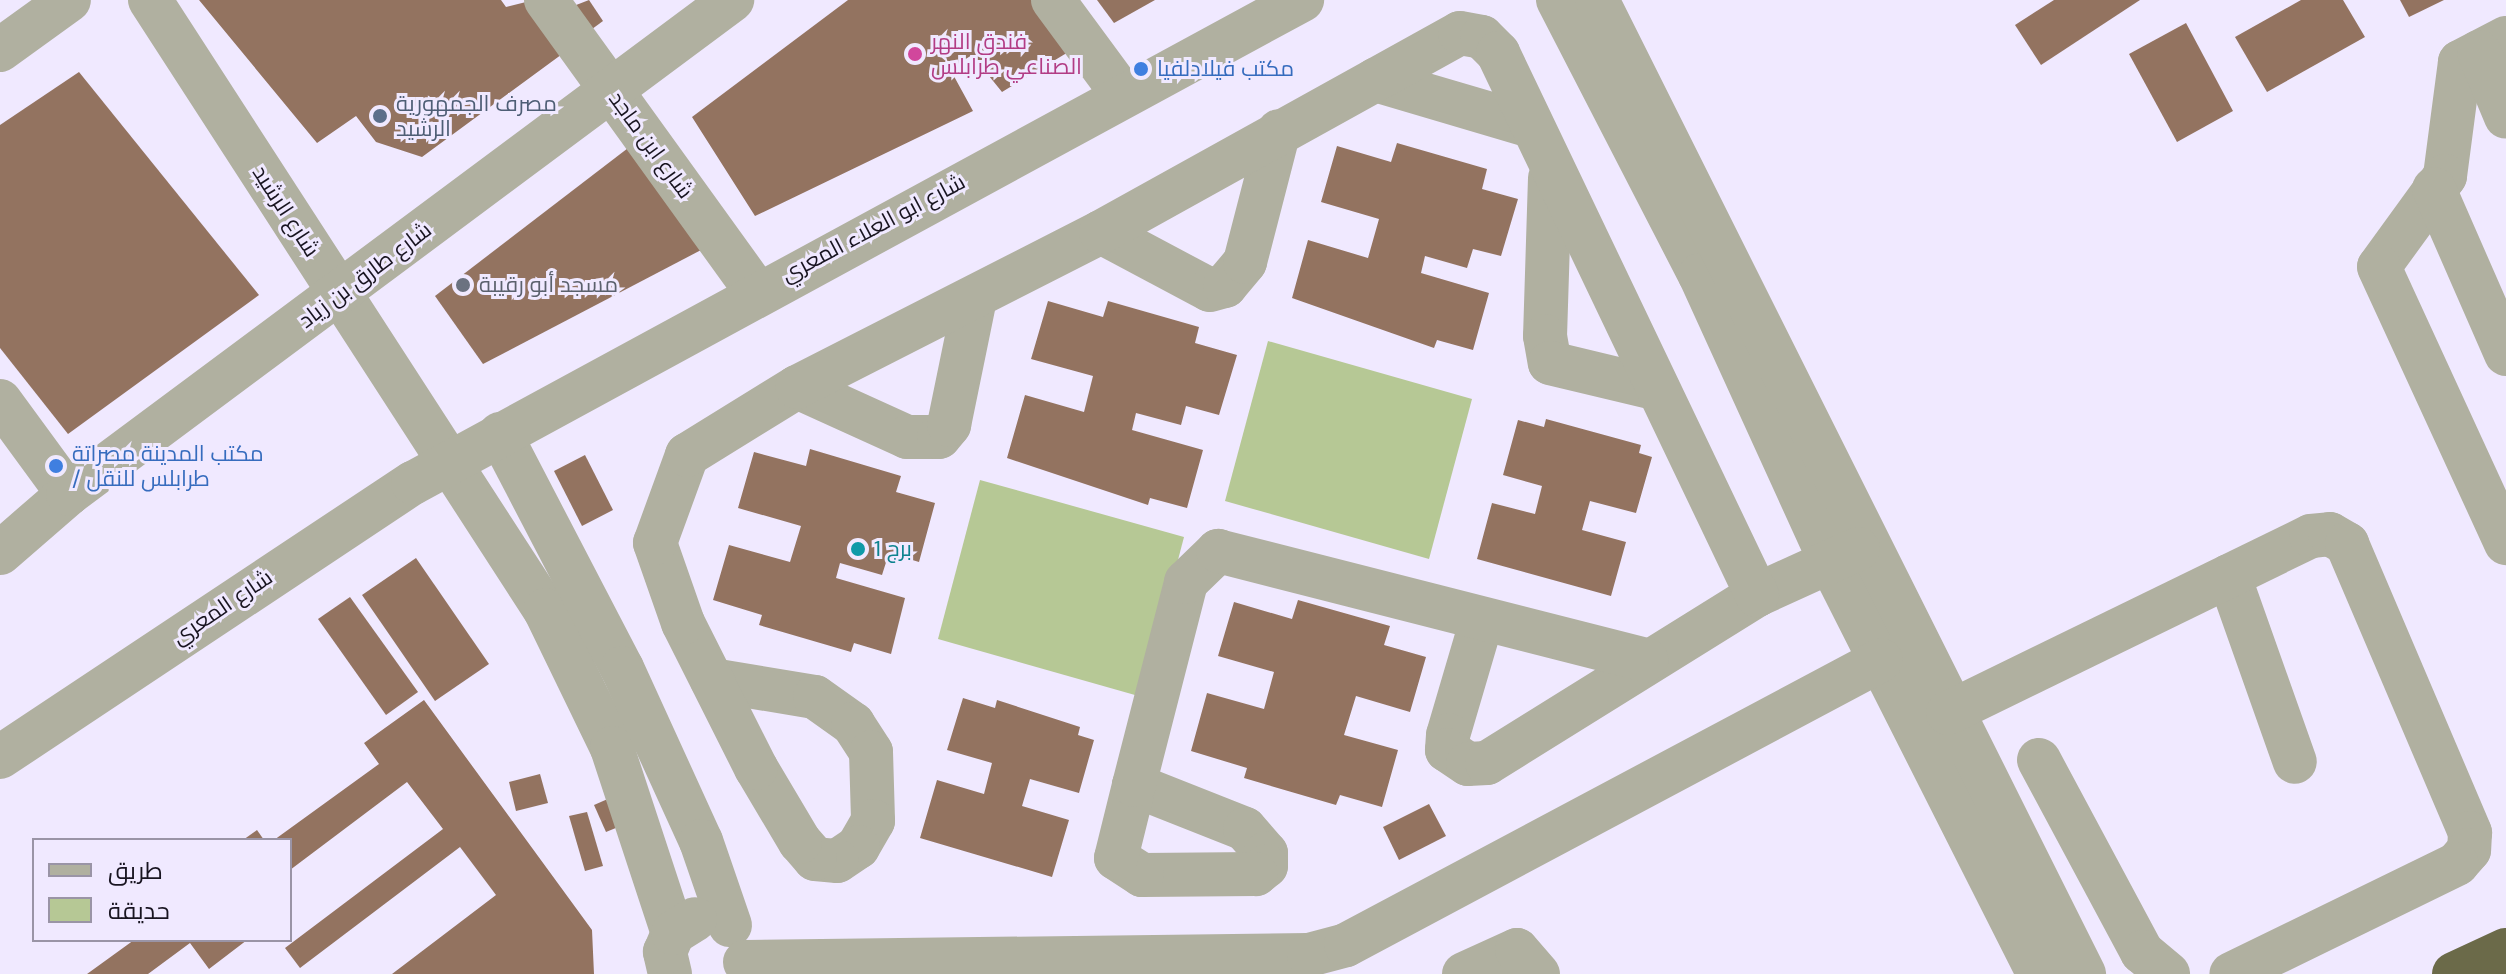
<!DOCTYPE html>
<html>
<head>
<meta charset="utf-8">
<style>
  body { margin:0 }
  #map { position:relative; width:2506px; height:974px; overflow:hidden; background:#f0e9ff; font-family:"DM Sans",Cairo,sans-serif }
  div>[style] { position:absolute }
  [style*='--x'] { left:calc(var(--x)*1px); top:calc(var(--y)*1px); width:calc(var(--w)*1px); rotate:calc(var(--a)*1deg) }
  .green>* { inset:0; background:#b6c895 }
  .building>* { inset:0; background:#937360 }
  .minor>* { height:44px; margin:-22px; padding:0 22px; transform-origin:22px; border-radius:22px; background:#b0b0a0 }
  .highway>* { height:44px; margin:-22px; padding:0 22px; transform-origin:22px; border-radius:22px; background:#6b6a49 }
  .dots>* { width:22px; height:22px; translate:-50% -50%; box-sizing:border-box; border:4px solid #f0e9ff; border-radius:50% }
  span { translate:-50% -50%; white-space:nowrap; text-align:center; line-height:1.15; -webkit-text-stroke:6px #f0e9ff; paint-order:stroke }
  .hotel-label { font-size:22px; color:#b23c85 }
  .left { translate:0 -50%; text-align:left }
  .shop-label { font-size:22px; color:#366cbe }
  .service-label { font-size:22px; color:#4e5e75 }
  .street-label { font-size:22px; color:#181420 }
  .worship-label { font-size:22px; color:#5b616d }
  .culture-label { font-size:22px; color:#0d838f }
  .legend { position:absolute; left:32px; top:838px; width:260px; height:104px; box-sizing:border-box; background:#f0e9ff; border:2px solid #9a94a6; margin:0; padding:10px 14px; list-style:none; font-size:24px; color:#181420 }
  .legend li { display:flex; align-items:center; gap:16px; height:40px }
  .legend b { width:40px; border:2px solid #9a94a6 }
</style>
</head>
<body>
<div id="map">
  <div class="green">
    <i style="clip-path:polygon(1268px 341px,1472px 399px,1429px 559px,1225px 501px)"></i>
    <i style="clip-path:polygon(980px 480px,1184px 537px,1142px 697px,938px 639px)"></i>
  </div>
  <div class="building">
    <i style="clip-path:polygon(199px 0,501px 0,506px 7px,534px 0,569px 49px,422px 157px,376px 142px,356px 116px,317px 143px)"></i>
    <i style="clip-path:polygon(589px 0,603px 21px,588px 32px,571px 7px)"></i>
    <i style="clip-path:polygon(848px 0,1031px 0,1070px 51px,1002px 92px,972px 55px,950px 69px,973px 111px,755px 216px,692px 117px)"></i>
    <i style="clip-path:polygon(1097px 0,1155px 0,1114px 23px)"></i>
    <i style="clip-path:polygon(2054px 0,2140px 0,2041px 65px,2015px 25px)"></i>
    <i style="clip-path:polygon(2301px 0,2343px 0,2365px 37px,2267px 92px,2235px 37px)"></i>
    <i style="clip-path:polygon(2400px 0,2444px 0,2409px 17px)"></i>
    <i style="clip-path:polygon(2186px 23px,2233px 111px,2177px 142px,2129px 54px)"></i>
    <i style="clip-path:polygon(79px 72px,259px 295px,68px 434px,0 348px,0 125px)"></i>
    <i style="clip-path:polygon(1397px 143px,1487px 169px,1482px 189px,1518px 199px,1501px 256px,1473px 249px,1467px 268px,1425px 256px,1421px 273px,1489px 293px,1473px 350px,1437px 340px,1434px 348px,1292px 298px,1308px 240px,1368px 258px,1379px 219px,1321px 202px,1337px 146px,1391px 162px)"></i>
    <i style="clip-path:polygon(632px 145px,703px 249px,483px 364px,435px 296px)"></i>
    <i style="clip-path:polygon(1048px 301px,1103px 317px,1108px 301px,1199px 327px,1195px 343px,1237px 355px,1219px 415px,1186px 406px,1181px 425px,1136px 413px,1132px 430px,1203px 450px,1187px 508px,1150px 498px,1148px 505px,1007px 458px,1025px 395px,1084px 412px,1093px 376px,1031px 359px)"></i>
    <i style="clip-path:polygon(1546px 419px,1641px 445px,1639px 453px,1652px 457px,1636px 513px,1590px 501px,1582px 530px,1626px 542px,1611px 596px,1477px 559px,1492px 503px,1535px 514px,1542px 486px,1503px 475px,1518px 420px,1544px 427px)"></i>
    <i style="clip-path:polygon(810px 449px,901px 476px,896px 492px,935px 503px,919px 562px,889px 553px,882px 575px,840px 563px,836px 578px,905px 598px,891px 654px,854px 643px,851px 652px,759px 625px,762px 615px,713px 600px,729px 545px,790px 562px,801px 526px,738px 508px,754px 452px,806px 466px)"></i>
    <i style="clip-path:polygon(585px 455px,613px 510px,582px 526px,554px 471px)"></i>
    <i style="clip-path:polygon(416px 558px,489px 664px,435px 701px,362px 595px)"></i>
    <i style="clip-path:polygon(350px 597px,418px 692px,386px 715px,318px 619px)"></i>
    <i style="clip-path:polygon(1298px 600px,1390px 626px,1384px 645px,1426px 657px,1410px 712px,1356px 696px,1344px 735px,1398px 750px,1382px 807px,1340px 795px,1336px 805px,1244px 778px,1247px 768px,1191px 751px,1207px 693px,1264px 709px,1274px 672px,1218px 656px,1234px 602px,1292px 619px)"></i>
    <i style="clip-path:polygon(963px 698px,995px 708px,997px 700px,1080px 727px,1078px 735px,1094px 740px,1079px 793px,1030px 779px,1022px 806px,1069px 820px,1052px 877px,920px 838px,937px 780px,984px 794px,992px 763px,947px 750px)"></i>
    <i style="clip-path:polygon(424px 700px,592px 930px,594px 974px,392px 974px,496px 895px,460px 847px,300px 968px,285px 948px,443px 829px,407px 782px,290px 870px,290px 840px,274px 840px,379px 764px,364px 743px)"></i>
    <i style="clip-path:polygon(540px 774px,548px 803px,516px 811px,509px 782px)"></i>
    <i style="clip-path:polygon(610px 798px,623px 825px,606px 832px,594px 805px)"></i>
    <i style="clip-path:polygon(1429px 804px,1446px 836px,1399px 860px,1383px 827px)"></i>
    <i style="clip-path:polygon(587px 812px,603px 866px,585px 871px,569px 816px)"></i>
    <i style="clip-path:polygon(257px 830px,264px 840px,243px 840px)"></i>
    <i style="clip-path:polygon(134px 940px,247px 940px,209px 969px,190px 943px,148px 974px,87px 974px)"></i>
  </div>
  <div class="minor">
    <i style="--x:150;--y:0;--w:727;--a:57.08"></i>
    <i style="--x:545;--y:610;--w:153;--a:64.1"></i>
    <i style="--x:612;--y:748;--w:195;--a:71.8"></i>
    <i style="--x:546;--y:0;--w:359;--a:54.2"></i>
    <i style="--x:1053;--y:0;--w:118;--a:53.6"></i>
    <i style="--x:1558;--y:0;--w:309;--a:62.7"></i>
    <i style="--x:1700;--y:275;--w:316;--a:65.5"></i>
    <i style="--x:1831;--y:563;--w:461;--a:63.2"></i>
    <i style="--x:1597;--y:0;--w:1089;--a:63.43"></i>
    <i style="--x:2506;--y:38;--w:52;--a:152.4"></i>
    <i style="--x:2460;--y:62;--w:115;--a:97.5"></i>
    <i style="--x:2445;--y:176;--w:112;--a:126"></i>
    <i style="--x:2379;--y:267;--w:304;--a:65.3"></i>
    <i style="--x:0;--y:50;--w:85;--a:-35.9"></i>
    <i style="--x:2479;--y:52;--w:70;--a:67.4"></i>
    <i style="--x:1375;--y:80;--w:163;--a:16.4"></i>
    <i style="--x:1550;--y:178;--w:158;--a:91.8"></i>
    <i style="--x:1545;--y:336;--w:27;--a:80"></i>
    <i style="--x:1550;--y:363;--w:111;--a:13.5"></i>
    <i style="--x:2434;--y:189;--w:180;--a:66.4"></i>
    <i style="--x:1101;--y:232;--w:123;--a:28"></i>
    <i style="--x:1210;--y:290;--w:16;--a:-15"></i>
    <i style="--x:1225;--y:286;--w:31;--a:-50"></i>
    <i style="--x:1245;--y:262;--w:135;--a:-75.5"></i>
    <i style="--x:797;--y:387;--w:121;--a:24.4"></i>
    <i style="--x:907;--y:437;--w:32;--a:0"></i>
    <i style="--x:939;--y:437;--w:16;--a:-50"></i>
    <i style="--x:949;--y:425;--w:130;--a:-78.4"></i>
    <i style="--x:0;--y:401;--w:115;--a:53.8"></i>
    <i style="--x:500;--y:434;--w:264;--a:62.5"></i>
    <i style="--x:622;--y:668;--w:190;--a:65.5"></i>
    <i style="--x:701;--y:841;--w:89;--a:71"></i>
    <i style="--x:0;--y:553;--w:90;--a:-40.9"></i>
    <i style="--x:68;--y:494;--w:828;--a:-36.65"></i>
    <i style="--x:2229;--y:576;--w:197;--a:70.5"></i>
    <i style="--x:1481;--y:623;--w:117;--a:106.4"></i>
    <i style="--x:1448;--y:735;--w:15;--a:94"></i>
    <i style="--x:1447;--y:750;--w:25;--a:34"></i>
    <i style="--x:1468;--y:764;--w:19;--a:-3"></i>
    <i style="--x:1487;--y:763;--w:318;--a:-31.9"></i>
    <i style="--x:1757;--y:595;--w:111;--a:-24.5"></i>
    <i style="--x:712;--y:680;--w:104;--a:9.4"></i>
    <i style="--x:815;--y:697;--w:47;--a:35.4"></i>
    <i style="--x:853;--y:724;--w:33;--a:57"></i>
    <i style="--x:871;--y:752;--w:69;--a:88.3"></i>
    <i style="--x:873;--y:821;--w:30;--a:120"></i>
    <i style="--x:858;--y:847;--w:25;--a:146"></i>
    <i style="--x:837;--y:861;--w:22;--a:-175"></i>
    <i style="--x:815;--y:859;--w:23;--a:-131"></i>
    <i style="--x:800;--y:842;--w:86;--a:-120.7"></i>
    <i style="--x:756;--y:768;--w:162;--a:-116.7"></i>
    <i style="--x:683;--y:623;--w:85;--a:-109.3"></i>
    <i style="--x:655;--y:543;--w:94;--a:-70"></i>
    <i style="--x:687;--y:455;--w:129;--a:-31.7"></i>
    <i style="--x:797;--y:387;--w:341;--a:-27"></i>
    <i style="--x:1101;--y:232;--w:410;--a:-29"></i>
    <i style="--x:1460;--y:33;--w:22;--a:10"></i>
    <i style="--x:1482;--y:37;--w:23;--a:45"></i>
    <i style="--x:1498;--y:53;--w:601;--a:64.46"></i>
    <i style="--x:1948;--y:713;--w:404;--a:-26"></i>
    <i style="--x:2311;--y:536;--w:19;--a:-6"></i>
    <i style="--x:2330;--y:534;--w:20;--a:30"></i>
    <i style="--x:2347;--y:544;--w:314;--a:66.9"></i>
    <i style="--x:2470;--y:833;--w:17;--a:93"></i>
    <i style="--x:2469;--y:850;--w:18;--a:131"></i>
    <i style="--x:2457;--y:864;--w:251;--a:154"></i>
    <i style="--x:0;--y:757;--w:496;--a:-33.6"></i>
    <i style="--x:413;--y:483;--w:1012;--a:-28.52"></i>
    <i style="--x:2039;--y:760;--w:218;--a:61.8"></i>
    <i style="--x:2142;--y:952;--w:34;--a:40"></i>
    <i style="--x:1134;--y:785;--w:119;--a:21.6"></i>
    <i style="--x:1245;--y:829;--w:32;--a:49"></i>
    <i style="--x:1266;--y:853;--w:13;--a:90"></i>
    <i style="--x:1266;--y:866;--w:13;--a:141"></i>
    <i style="--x:1256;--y:874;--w:114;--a:179.5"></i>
    <i style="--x:1142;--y:875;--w:31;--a:-147"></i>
    <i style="--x:1116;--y:858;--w:75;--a:-76.1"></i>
    <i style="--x:1134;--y:785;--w:210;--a:-75.6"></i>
    <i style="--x:1186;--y:582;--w:45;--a:-44.1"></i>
    <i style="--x:1218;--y:551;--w:442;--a:14.3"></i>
    <i style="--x:745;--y:962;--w:564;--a:-0.71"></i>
    <i style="--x:1309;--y:955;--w:38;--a:-15"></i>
    <i style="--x:1346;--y:945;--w:606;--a:-28.04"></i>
    <i style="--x:670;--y:974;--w:23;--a:-103"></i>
    <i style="--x:665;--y:952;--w:21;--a:-67"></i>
    <i style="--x:673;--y:933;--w:26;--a:-32"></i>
    <i style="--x:1464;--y:974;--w:58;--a:-24.4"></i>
    <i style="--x:1517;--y:950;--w:32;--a:49"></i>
  </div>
  <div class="highway">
    <i style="--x:2454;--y:974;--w:57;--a:-24.8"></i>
  </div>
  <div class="dots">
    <i style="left:915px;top:54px;background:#d1479c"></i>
    <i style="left:1141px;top:69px;background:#3f7fe0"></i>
    <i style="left:380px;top:116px;background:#5c6f8a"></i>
    <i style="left:463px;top:285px;background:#6b7280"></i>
    <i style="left:56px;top:466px;background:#3f7fe0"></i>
    <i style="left:858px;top:549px;background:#0f9aa8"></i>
  </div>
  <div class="hotel-label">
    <span class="left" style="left:931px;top:54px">فندق النهر<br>الصناعي طرابلس</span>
  </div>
  <div class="shop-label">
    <span class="left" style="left:1157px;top:69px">مكتب فيلادلفيا</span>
    <span class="left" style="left:72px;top:466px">مكتب المدينة مصراتة<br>/ طرابلس للنقل</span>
  </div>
  <div class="service-label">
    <span class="left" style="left:396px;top:116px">مصرف الجمهورية<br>الرشيد</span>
  </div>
  <div class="street-label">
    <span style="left:651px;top:145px;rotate:54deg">شارع ابن ماجد</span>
    <span style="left:286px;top:211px;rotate:57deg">شارع الرشيد</span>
    <span style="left:873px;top:228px;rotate:-28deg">شارع ابو العلاء المعري</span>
    <span style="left:365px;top:275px;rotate:-37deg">شارع طارق بن زياد</span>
    <span style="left:222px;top:607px;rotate:-34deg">شارع المعري</span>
  </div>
  <div class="worship-label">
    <span class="left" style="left:479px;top:285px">مسجد أبو رقيبة</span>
  </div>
  <div class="culture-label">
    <span class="left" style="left:874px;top:549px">برج 1</span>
  </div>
  <ul class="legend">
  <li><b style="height:10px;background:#b0b0a0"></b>طريق</li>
  <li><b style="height:22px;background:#b6c895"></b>حديقة</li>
  </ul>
</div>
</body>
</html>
